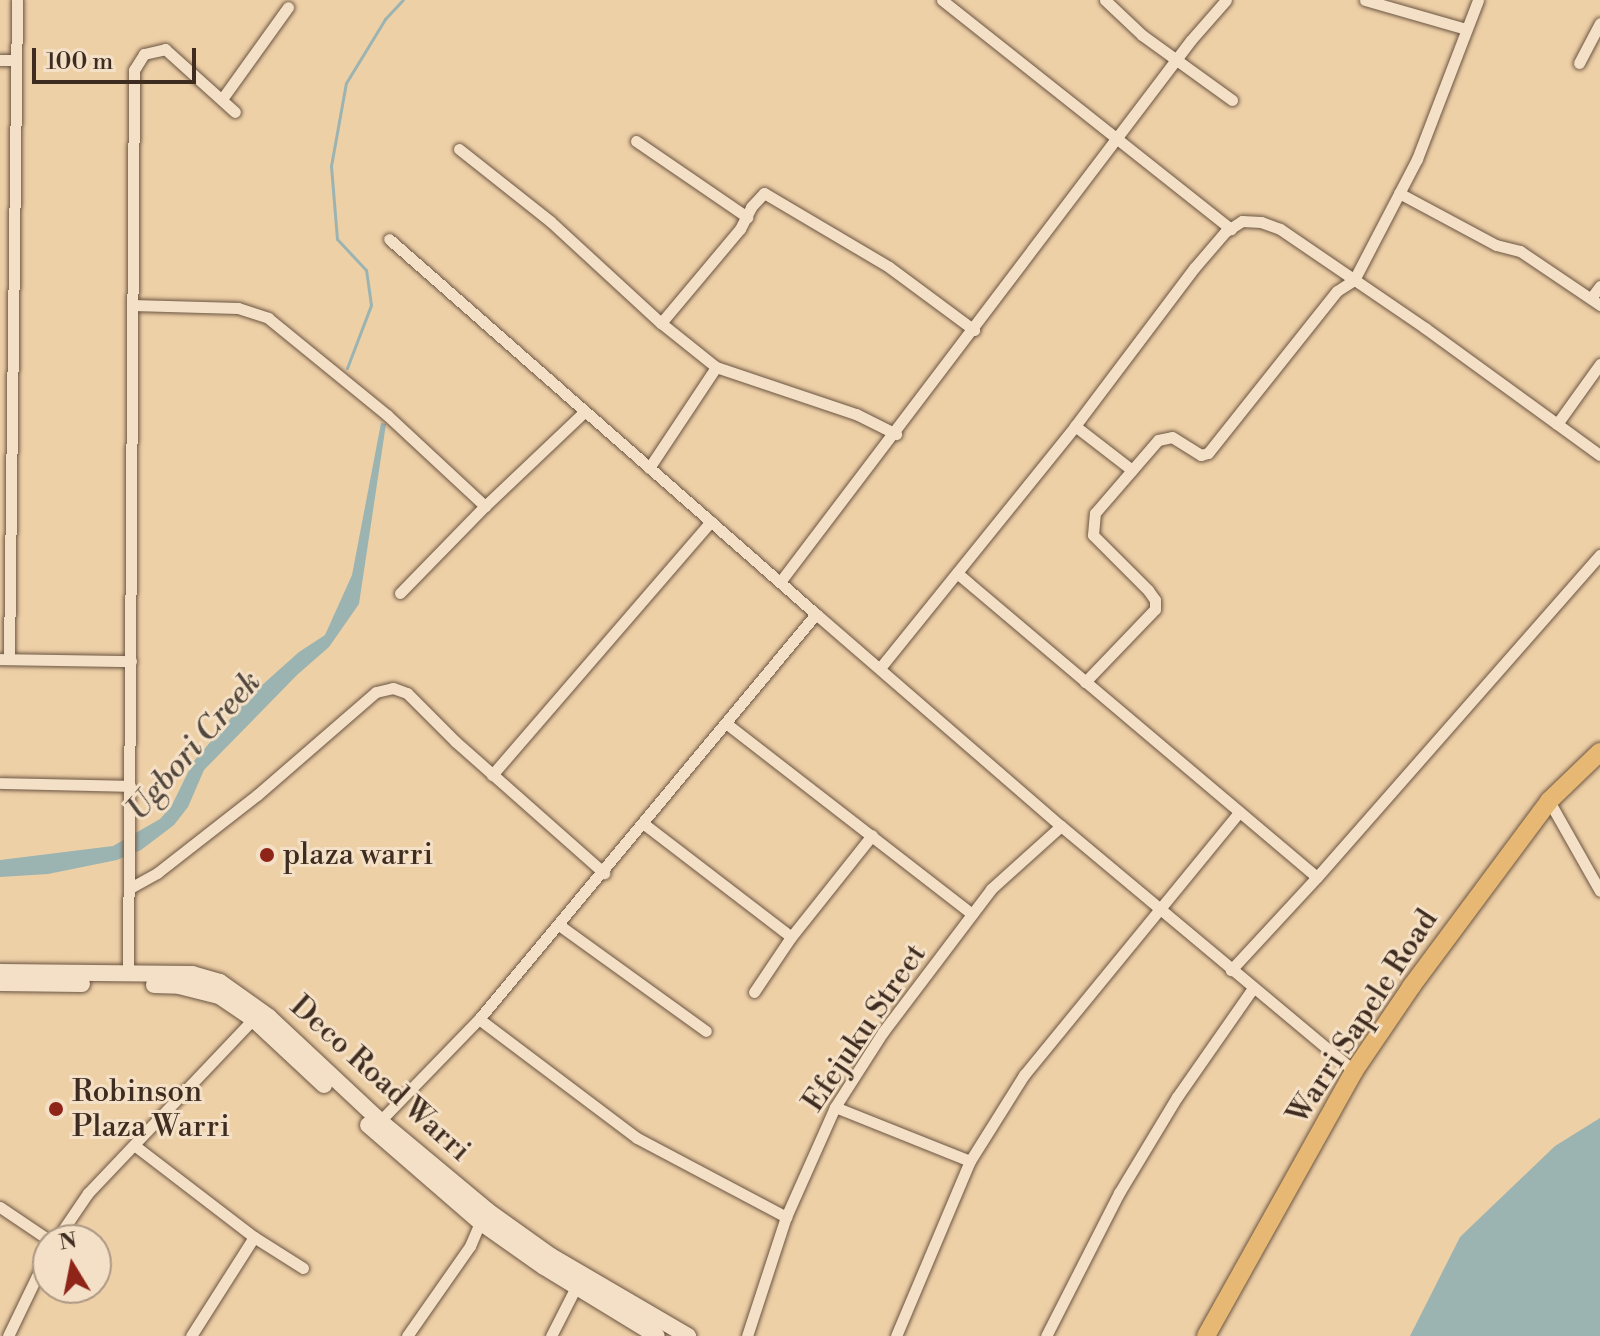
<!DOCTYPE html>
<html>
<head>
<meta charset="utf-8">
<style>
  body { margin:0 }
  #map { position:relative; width:1600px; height:1336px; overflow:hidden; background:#eed0a7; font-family:"Libre Bodoni",serif }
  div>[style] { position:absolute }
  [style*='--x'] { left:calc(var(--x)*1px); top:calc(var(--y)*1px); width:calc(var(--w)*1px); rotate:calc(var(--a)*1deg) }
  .water>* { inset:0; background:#9cb4b1 }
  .stream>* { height:3px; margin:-1.5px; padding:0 1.5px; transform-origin:1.5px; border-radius:1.5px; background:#9cb4b1 }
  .roads { filter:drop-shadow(0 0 2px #6b5542) drop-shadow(0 0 2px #6b5542) }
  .minor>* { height:11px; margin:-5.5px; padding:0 5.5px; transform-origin:5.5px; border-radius:5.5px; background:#f4e0c6 }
  .secondary>* { height:16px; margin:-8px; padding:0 8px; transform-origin:8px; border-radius:8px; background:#f4e0c6 }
  .trunk>* { height:18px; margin:-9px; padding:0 9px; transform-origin:9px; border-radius:9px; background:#e7b874 }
  .dots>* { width:22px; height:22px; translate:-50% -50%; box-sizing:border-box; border:4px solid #f4e0c6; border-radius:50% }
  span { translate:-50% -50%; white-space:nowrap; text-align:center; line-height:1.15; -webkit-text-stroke:6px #f4e0c6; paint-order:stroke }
  .poi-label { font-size:30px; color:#3f2c20 }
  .left { translate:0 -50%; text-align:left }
  .street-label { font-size:30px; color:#3f2c20 }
  .water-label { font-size:32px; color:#52473d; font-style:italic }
  .north { position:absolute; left:32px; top:1224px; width:80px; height:80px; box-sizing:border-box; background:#f4e0c6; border:2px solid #ac9884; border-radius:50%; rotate:350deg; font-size:22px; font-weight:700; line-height:32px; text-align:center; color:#3f2c20 }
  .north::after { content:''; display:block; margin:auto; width:28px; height:36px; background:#8f2418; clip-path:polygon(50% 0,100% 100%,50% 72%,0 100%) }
  .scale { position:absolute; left:32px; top:48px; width:164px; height:36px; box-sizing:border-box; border:4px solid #3f2c20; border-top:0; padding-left:10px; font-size:24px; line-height:28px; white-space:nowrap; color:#3f2c20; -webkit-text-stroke:6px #f4e0c6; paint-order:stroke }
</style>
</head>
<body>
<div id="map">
  <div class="water">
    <i style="clip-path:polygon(381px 423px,386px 424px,359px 604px,329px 647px,297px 675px,204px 770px,188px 807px,174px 825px,141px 850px,117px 860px,48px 874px,0 877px,0 860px,113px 846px,160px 819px,171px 807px,193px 762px,252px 694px,299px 652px,325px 635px,352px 575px)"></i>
    <i style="clip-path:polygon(1600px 1118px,1600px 1336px,1410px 1336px,1460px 1237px,1555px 1146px)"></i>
  </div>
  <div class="stream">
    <i style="--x:347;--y:368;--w:67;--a:-69.1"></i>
    <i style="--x:371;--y:305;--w:35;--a:-98"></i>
    <i style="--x:366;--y:270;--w:42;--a:-133.1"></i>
    <i style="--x:337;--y:239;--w:73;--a:-94.7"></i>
    <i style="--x:331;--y:166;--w:84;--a:-79.8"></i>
    <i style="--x:346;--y:83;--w:75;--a:-58.6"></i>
    <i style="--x:385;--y:19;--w:26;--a:-47"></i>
  </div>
  <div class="roads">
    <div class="minor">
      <i style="--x:942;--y:0;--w:369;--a:38.4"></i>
      <i style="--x:1105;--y:0;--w:51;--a:43.4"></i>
      <i style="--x:1142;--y:35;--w:111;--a:35.8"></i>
      <i style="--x:1365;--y:0;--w:105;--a:16"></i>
      <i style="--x:0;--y:60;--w:16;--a:0"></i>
      <i style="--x:1579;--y:63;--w:45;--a:-62.3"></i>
      <i style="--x:222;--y:99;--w:113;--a:-54.3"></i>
      <i style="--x:636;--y:141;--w:135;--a:34.4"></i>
      <i style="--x:459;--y:149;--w:117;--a:38.4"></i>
      <i style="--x:551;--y:222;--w:149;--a:42.6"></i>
      <i style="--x:661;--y:323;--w:70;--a:38.7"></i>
      <i style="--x:716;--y:367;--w:148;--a:18.6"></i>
      <i style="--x:856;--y:414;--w:45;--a:26.6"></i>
      <i style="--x:1399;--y:193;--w:110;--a:28.2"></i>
      <i style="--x:1496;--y:245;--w:25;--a:14"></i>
      <i style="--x:1520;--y:251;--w:97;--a:34"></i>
      <i style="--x:1591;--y:298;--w:15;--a:-53"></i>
      <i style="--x:132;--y:305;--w:106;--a:1.6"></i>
      <i style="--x:238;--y:308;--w:32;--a:18"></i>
      <i style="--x:268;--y:318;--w:154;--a:39.2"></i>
      <i style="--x:387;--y:415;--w:134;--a:42.9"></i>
      <i style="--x:485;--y:506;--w:137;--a:-43.5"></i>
      <i style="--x:661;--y:323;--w:123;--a:-50"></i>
      <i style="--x:740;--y:229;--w:25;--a:-63"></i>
      <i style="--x:751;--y:207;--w:19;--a:-47"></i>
      <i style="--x:764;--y:193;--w:145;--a:30.6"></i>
      <i style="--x:889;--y:267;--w:106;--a:36.5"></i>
      <i style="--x:1557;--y:424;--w:74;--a:-54.4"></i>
      <i style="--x:1075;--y:426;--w:72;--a:37.7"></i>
      <i style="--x:649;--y:468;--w:121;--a:-56.4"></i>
      <i style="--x:957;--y:573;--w:471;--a:40.2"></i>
      <i style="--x:1317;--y:877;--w:127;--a:132.8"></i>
      <i style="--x:780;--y:582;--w:680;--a:-52.83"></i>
      <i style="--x:1191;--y:40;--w:53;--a:-48.8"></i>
      <i style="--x:400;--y:593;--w:122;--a:-45.7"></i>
      <i style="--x:816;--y:614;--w:324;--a:40.9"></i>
      <i style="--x:1061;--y:826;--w:382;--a:39.9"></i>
      <i style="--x:0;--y:659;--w:131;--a:0.9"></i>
      <i style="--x:9;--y:659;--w:659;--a:-89.3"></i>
      <i style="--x:880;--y:668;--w:311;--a:-51.1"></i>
      <i style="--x:1075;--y:426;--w:199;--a:-53"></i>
      <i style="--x:1195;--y:267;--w:46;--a:-49.4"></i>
      <i style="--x:1225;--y:232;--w:20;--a:-33"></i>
      <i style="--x:1242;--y:221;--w:19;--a:3"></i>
      <i style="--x:1261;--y:222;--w:20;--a:20"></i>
      <i style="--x:1280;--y:229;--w:176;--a:34.3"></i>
      <i style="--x:1425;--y:328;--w:216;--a:36"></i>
      <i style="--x:1085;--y:682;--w:101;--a:-46.2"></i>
      <i style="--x:1155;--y:609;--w:9;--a:-90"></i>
      <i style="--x:1155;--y:600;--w:12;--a:-125"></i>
      <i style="--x:1148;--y:590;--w:78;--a:-135"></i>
      <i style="--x:1093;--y:535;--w:22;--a:-85"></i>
      <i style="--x:1095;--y:513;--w:96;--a:-49.2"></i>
      <i style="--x:1158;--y:440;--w:14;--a:-12"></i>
      <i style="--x:1172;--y:437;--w:34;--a:32"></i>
      <i style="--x:1201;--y:455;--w:7;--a:-16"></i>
      <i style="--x:1208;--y:453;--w:207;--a:-51.5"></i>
      <i style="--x:1337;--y:291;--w:20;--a:-33"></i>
      <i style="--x:1354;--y:280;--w:136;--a:-62.5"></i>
      <i style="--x:1417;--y:159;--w:170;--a:-69"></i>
      <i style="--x:727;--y:724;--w:310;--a:37.8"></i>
      <i style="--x:492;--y:775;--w:335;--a:-49.2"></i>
      <i style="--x:0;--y:783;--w:130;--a:1.3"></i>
      <i style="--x:1549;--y:801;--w:103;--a:60.5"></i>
      <i style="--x:644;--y:824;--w:185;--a:37.5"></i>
      <i style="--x:1317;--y:877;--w:429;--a:-48.7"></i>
      <i style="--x:130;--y:888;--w:31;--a:-29"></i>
      <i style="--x:157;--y:873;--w:127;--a:-38"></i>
      <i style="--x:257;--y:795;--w:157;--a:-40.9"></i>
      <i style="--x:376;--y:692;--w:17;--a:-13"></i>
      <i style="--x:393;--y:688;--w:15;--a:20"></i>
      <i style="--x:407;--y:693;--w:69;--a:45"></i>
      <i style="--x:456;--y:742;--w:198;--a:41.5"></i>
      <i style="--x:559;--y:925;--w:181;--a:35.8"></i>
      <i style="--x:128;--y:974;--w:904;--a:-89.62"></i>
      <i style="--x:134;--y:70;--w:19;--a:-58"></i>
      <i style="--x:144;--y:54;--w:22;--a:-13"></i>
      <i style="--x:165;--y:49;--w:94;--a:42"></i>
      <i style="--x:754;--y:992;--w:66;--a:-56.1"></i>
      <i style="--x:791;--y:937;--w:130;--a:-51.5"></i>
      <i style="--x:479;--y:1019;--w:198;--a:37"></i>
      <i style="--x:637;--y:1138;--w:169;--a:27.9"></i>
      <i style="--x:835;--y:1107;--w:145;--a:21.8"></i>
      <i style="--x:380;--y:1121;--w:142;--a:-45.9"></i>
      <i style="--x:479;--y:1019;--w:527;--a:-50.24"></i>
      <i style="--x:816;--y:614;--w:568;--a:-138.71"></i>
      <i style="--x:134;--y:1145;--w:151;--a:37.5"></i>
      <i style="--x:254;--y:1237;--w:117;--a:122.5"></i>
      <i style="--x:0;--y:1207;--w:59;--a:34"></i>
      <i style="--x:254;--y:1237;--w:58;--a:32.3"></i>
      <i style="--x:56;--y:1240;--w:57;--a:-55.8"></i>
      <i style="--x:88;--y:1193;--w:240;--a:-46.5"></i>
      <i style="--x:8;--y:1336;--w:92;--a:-64.3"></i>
      <i style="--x:407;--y:1336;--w:110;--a:-55"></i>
      <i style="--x:470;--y:1246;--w:26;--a:-67"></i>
      <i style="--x:551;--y:1336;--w:55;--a:-63"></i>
      <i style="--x:747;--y:1336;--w:125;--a:-71.9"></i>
      <i style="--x:786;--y:1217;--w:120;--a:-66"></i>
      <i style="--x:835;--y:1107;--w:89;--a:-57.4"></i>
      <i style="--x:883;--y:1032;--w:179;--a:-52.9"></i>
      <i style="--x:991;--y:889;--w:94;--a:-42"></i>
      <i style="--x:896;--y:1336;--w:190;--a:-67.1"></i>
      <i style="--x:970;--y:1161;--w:102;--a:-57.9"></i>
      <i style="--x:1024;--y:1075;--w:340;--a:-50.7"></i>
      <i style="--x:1046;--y:1336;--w:161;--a:-63"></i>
      <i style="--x:1119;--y:1193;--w:112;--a:-58.9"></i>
      <i style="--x:1177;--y:1097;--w:133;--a:-55.1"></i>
    </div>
    <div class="secondary">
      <i style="--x:0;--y:972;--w:192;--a:0.6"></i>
      <i style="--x:192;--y:974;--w:29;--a:16"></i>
      <i style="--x:220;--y:982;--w:60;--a:35.5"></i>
      <i style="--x:269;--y:1017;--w:152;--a:43.1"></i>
      <i style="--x:380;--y:1121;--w:141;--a:39.8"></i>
      <i style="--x:488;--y:1211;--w:77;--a:35.5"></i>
      <i style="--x:551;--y:1256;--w:159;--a:30.3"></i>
      <i style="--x:0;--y:983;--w:82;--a:0.7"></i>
      <i style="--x:154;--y:985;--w:25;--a:2"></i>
      <i style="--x:179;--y:986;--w:41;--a:14"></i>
      <i style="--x:219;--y:996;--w:41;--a:34.1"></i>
      <i style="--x:253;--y:1019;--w:97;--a:42.9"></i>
      <i style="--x:368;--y:1125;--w:148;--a:40.9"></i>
      <i style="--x:480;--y:1222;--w:78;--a:35.1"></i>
      <i style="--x:544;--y:1267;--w:132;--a:31.4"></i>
    </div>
    <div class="trunk">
      <i style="--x:1206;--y:1336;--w:304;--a:-60.8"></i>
      <i style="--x:1354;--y:1071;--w:102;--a:-55.8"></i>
      <i style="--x:1411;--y:987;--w:232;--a:-53.4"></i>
      <i style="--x:1549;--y:801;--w:71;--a:-43.9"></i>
    </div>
  </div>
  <div class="dots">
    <i style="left:267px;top:855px;background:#8f2418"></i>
    <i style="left:56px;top:1109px;background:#8f2418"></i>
  </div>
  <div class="poi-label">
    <span class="left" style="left:283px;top:855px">plaza warri</span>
    <span class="left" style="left:72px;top:1109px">Robinson<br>Plaza Warri</span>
  </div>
  <div class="street-label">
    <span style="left:1363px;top:1017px;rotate:-57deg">Warri Sapele Road</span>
    <span style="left:865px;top:1028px;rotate:-56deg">Efejuku Street</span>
    <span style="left:380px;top:1079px;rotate:42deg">Deco Road Warri</span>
  </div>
  <div class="water-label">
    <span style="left:194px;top:746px;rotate:-49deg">Ugbori Creek</span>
  </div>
  <div class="north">N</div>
  <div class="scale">100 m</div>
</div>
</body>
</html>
